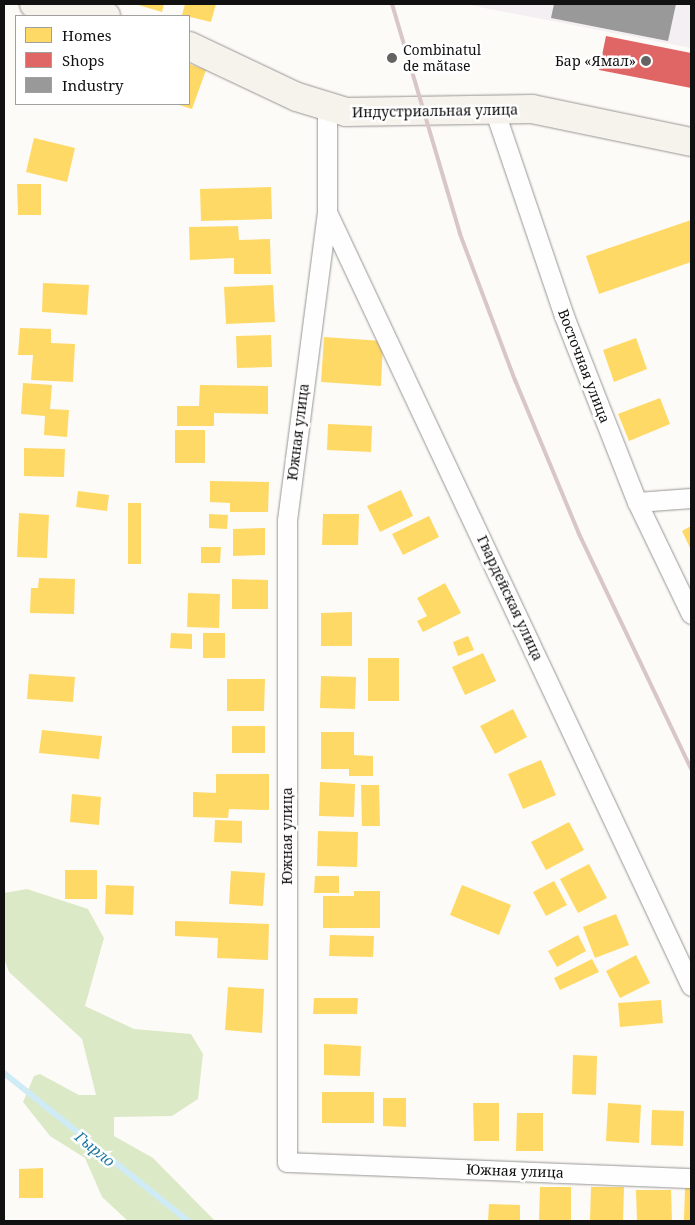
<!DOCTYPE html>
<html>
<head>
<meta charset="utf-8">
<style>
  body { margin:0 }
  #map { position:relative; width:695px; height:1225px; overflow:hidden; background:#fdfbf7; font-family:"Noto Serif",serif }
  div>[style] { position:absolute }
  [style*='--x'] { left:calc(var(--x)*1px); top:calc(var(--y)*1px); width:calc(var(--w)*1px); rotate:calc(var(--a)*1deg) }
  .industrial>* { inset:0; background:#f4eff3 }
  .forest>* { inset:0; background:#dbe9c6 }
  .homes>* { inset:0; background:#ffd966 }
  .shops>* { inset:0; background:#e06666 }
  .industry>* { inset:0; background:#999 }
  .stream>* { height:6px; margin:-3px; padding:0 3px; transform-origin:3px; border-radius:3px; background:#cfecf6 }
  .roads { filter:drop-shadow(0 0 1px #979695) drop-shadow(0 0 1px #979695) }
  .street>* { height:19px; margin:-9.5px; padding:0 9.5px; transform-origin:9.5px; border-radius:9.5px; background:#fffefe }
  .secondary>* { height:28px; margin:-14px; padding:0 14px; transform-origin:14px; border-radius:14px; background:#f5f3ec }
  .rail>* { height:4px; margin:-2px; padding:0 2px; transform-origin:2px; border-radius:2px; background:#d8c6c9 }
  .dots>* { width:14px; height:14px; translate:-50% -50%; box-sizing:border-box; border:2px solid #fff; border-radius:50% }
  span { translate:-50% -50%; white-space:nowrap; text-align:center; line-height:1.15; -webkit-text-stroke:5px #fff; paint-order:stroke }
  .poi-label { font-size:14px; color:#111 }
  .left { translate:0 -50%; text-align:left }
  .right { translate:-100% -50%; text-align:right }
  .street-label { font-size:14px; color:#111 }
  .water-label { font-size:15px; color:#1b77a2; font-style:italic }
  .frame { position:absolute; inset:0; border:5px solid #111; pointer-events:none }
  .legend { position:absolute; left:15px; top:15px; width:175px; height:90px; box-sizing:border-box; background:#fff; border:1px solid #a0a0a0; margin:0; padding:6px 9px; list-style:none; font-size:15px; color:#111 }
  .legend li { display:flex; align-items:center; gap:10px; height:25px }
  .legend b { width:25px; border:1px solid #a0a0a0 }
</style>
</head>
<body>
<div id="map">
  <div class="industrial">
    <i style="clip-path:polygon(464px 4px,691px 4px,691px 48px)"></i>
  </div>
  <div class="forest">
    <i style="clip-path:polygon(27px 889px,88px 909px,104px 938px,85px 1006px,134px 1029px,191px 1034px,203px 1054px,198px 1099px,172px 1116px,114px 1117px,114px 1136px,153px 1158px,215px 1221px,128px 1221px,102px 1197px,85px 1158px,50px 1136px,23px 1102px,34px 1076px,40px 1074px,79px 1095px,96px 1095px,82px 1039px,9px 972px,4px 958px,4px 893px)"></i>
  </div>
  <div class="homes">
    <i style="clip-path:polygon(135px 4px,164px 4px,162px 12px)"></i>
    <i style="clip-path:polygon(185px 4px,216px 4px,211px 22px,182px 15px)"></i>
    <i style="clip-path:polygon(189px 64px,206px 70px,192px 109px,176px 104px,189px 104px)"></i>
    <i style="clip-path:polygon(34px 138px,75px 148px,67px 182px,26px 172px)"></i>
    <i style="clip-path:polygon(17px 184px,41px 184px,41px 215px,18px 215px)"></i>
    <i style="clip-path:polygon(271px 187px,272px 219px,201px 221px,200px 189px)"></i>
    <i style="clip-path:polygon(691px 220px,691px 262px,599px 294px,586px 256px)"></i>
    <i style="clip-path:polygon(238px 226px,239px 240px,270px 239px,271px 274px,234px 274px,234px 258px,190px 260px,189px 227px)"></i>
    <i style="clip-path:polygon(43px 283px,89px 285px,87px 315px,42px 312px)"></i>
    <i style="clip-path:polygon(273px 285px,275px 322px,226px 324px,224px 287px)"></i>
    <i style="clip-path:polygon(20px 328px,51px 329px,51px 343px,75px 344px,73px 382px,31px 380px,33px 355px,18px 355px)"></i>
    <i style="clip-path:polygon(271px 335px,272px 367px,237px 368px,236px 336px)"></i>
    <i style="clip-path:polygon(324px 337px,383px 341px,381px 386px,321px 382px)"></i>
    <i style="clip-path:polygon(636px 338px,647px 369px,614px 382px,603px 350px)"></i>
    <i style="clip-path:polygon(23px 383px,52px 385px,50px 409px,69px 410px,67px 437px,44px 435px,45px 416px,21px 414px)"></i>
    <i style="clip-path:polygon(200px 385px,268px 386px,268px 414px,214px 413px,214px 426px,177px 426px,177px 406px,199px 406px)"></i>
    <i style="clip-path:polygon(660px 398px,670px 424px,629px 441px,618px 414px)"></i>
    <i style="clip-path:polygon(328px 424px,372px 426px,371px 452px,327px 450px)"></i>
    <i style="clip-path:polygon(175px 430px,205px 430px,205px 463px,175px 463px)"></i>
    <i style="clip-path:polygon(24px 448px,65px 449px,64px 477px,24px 476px)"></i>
    <i style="clip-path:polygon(210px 481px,269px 482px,268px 512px,230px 512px,230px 503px,210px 502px)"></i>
    <i style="clip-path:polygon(401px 490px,413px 516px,380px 532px,367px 506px)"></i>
    <i style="clip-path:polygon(78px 491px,109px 495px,107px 511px,76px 507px)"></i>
    <i style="clip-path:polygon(128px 503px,141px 503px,141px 564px,128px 564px)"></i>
    <i style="clip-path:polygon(19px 513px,49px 515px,47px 558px,17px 557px)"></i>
    <i style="clip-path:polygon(209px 514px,228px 515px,227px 529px,209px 528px)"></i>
    <i style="clip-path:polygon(323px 514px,359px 514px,358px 545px,322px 545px)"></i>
    <i style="clip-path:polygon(429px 516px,439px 537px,403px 555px,392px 534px)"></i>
    <i style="clip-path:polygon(691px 526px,691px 550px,682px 531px)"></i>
    <i style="clip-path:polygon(265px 528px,265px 555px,233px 556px,233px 529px)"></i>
    <i style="clip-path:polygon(201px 547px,221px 547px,220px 563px,201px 563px)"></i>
    <i style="clip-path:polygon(39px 578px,75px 579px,74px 614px,30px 613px,31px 588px,38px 588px)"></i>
    <i style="clip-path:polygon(232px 579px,268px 580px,268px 609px,232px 609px)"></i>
    <i style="clip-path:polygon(445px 583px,461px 613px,423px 632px,417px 621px,427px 616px,417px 598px)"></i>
    <i style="clip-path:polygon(188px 593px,220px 594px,219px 628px,187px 627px)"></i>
    <i style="clip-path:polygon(352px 612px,352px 646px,321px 646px,321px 613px)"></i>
    <i style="clip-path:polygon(171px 633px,192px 634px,192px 649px,170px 648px)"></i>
    <i style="clip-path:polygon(203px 633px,225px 633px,225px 658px,203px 658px)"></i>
    <i style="clip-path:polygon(468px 636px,474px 650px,458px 656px,453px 642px)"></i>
    <i style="clip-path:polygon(483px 653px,496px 681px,465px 695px,452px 667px)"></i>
    <i style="clip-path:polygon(368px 658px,399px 658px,399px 701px,368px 701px)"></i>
    <i style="clip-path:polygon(29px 674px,75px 677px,73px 702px,27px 699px)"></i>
    <i style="clip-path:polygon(321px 676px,356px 677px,355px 709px,320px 708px)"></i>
    <i style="clip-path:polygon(227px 679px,265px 679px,264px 711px,227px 711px)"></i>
    <i style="clip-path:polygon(513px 709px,527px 737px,495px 754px,480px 726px)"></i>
    <i style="clip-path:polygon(232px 726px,265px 726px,265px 753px,232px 753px)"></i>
    <i style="clip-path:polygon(42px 730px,102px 736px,99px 759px,39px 753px)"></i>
    <i style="clip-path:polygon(321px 732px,354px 732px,354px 755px,373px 756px,373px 776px,349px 776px,349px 769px,321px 769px)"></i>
    <i style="clip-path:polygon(541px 760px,556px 795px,523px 809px,508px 774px)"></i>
    <i style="clip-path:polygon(216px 774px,269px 774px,269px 810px,229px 809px,228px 818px,193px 817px,193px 792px,216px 793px)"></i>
    <i style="clip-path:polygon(320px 782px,355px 784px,354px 817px,319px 816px)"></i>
    <i style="clip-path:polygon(361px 785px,379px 785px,380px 826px,362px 826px)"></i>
    <i style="clip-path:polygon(72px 794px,101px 797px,99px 825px,70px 822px)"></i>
    <i style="clip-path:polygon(215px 820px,242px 821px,242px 843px,214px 842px)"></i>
    <i style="clip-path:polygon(569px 822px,584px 850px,546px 870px,531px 842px)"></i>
    <i style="clip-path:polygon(318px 831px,358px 832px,357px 867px,317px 866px)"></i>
    <i style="clip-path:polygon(589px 864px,607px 898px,578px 913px,560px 879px)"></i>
    <i style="clip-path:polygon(65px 870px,97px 870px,97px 899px,65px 899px)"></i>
    <i style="clip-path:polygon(231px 871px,265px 873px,263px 906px,229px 904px)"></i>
    <i style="clip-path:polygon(315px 876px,339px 876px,339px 893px,314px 893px)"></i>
    <i style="clip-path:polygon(554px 881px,567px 905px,546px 916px,533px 892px)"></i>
    <i style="clip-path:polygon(106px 885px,134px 886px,133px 915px,105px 914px)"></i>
    <i style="clip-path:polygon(462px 885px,511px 905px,499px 935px,450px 915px)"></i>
    <i style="clip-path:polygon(354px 891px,380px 891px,380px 928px,323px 928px,323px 896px,354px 896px)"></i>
    <i style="clip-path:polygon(616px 914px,629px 945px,595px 958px,583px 927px)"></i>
    <i style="clip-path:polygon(175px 921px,269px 924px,268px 960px,217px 958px,218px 938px,175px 936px)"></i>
    <i style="clip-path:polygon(330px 935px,374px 936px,373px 957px,329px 956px)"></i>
    <i style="clip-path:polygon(578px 935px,586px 951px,557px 967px,548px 951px)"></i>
    <i style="clip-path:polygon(636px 955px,650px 983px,620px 998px,606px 971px)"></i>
    <i style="clip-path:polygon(592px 959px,599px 972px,560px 990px,554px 978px)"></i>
    <i style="clip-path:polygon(228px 987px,264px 989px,262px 1033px,225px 1030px)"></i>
    <i style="clip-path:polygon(314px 998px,358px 998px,357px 1014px,313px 1014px)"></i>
    <i style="clip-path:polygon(661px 1000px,663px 1023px,620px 1027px,618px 1003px)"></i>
    <i style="clip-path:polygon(324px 1044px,361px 1046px,360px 1076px,324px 1075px)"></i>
    <i style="clip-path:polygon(573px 1055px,597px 1056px,596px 1095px,572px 1094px)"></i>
    <i style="clip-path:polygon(322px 1092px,374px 1092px,374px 1123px,322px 1123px)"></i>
    <i style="clip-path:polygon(383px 1098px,406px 1098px,406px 1127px,383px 1126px)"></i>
    <i style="clip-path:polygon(473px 1103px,499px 1103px,499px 1141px,474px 1141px)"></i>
    <i style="clip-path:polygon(608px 1103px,641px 1105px,639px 1143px,606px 1141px)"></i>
    <i style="clip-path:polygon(652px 1110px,684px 1111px,683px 1146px,651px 1145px)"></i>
    <i style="clip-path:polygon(517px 1113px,543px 1113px,543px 1151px,516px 1151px)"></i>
    <i style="clip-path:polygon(43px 1168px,43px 1198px,19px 1198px,19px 1169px)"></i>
    <i style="clip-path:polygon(540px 1187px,571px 1187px,571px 1221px,539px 1221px)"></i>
    <i style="clip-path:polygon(591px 1187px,624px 1187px,623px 1221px,590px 1221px)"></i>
    <i style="clip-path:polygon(685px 1188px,691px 1188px,691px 1221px,684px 1221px)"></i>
    <i style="clip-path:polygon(636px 1190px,671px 1190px,672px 1221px,637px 1221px)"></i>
    <i style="clip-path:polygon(489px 1204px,520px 1205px,520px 1221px,488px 1221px)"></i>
  </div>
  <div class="shops">
    <i style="clip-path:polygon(606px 36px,691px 53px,691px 88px,599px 70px)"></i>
  </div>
  <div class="industry">
    <i style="clip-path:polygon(554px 4px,676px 4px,668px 41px,551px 18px)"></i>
  </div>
  <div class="stream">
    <i style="--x:4;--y:1073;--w:236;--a:38.8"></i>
  </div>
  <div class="roads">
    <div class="street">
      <i style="--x:327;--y:108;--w:104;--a:90"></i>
      <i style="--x:327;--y:212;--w:311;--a:97.4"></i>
      <i style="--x:287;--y:520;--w:642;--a:90"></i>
      <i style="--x:287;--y:1162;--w:404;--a:2.3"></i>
      <i style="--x:495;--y:112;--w:215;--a:71.3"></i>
      <i style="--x:564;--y:316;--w:200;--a:68.6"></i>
      <i style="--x:637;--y:502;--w:124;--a:64.3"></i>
      <i style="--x:327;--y:212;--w:855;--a:64.81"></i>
      <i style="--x:637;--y:502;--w:54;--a:-4.2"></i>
    </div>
    <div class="secondary">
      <i style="--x:34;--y:4;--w:73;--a:9.5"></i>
      <i style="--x:189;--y:46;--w:119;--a:25.3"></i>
      <i style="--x:297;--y:97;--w:51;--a:17"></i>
      <i style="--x:346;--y:112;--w:186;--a:-0.9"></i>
      <i style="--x:532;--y:109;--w:162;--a:11.7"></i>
    </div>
  </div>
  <div class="rail">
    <i style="--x:392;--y:4;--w:240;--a:73.5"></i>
    <i style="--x:460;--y:234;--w:156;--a:69.4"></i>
    <i style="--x:515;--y:380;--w:167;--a:67.4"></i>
    <i style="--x:579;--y:534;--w:260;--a:64.5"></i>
  </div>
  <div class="dots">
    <i style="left:392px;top:58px;background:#646362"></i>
    <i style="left:646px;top:61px;background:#646362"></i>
  </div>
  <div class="poi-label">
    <span class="left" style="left:403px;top:58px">Combinatul<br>de mătase</span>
    <span class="right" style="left:636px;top:61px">Бар «Ямал»</span>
  </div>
  <div class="street-label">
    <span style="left:435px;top:111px;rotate:-1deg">Индустриальная улица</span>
    <span style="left:584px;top:366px;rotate:69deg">Восточная улица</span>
    <span style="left:298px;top:432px;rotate:-83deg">Южная улица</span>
    <span style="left:510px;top:598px;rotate:65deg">Гвардейская улица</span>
    <span style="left:287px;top:836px;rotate:-90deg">Южная улица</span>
    <span style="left:515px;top:1171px;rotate:2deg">Южная улица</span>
  </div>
  <div class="water-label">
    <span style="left:95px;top:1149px;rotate:39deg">Гырло</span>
  </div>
  <div class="frame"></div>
  <ul class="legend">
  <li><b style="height:14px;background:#ffd966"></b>Homes</li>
  <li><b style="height:14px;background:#e06666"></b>Shops</li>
  <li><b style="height:14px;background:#999"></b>Industry</li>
  </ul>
</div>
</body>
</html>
